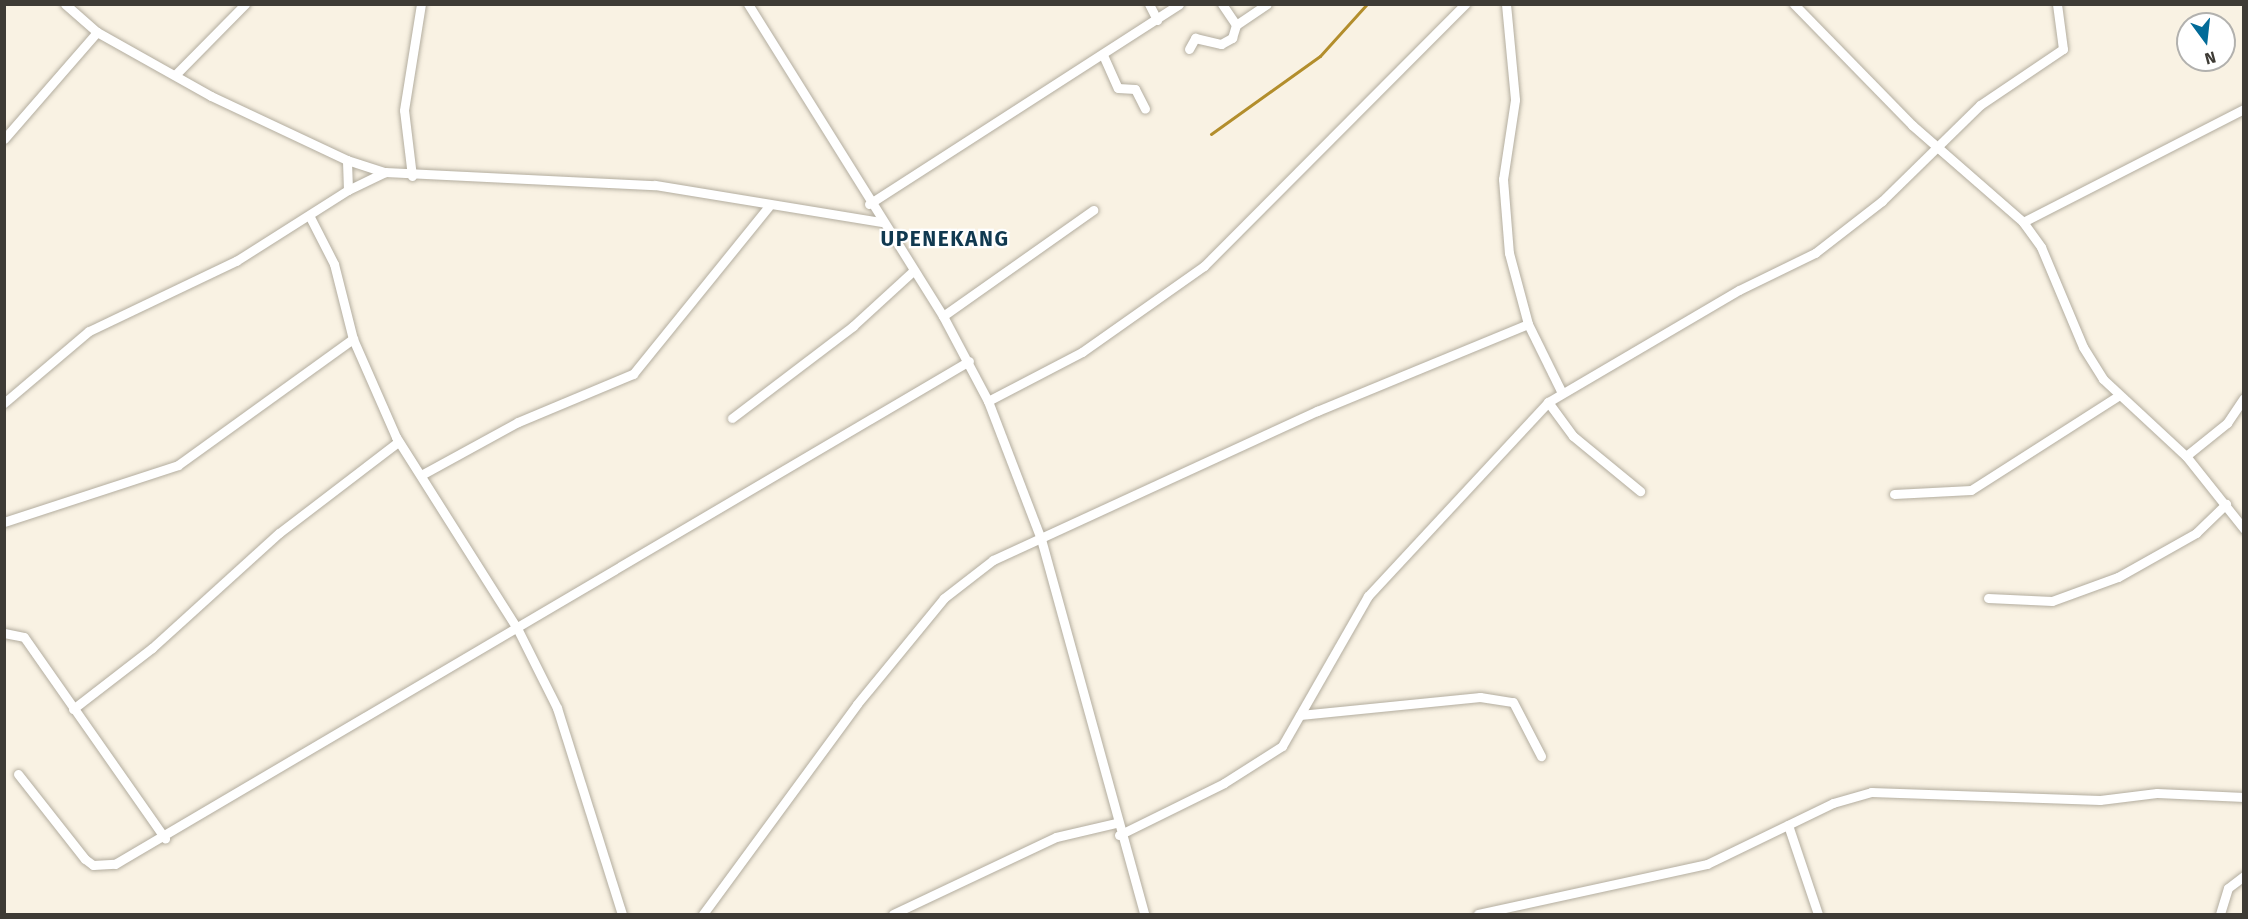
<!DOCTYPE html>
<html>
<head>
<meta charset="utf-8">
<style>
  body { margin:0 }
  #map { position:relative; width:2248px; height:919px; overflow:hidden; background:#f9f2e3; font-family:"Fira Sans",sans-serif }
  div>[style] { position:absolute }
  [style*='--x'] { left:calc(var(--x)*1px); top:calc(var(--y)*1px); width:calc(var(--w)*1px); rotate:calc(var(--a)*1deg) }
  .stream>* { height:3px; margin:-1.5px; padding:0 1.5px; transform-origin:1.5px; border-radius:1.5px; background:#b38e2c }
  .roads { filter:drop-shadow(0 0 2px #b3ad9f) drop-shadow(0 0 2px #b3ad9f) }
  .street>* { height:9px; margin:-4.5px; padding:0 4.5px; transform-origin:4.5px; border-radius:4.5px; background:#fff }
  span { translate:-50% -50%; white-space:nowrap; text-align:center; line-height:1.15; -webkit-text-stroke:4.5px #fff; paint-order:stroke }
  .district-label { font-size:21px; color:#103950; font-weight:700; letter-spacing:1.5px }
  .frame { position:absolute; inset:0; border:6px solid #3e3b35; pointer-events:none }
  .north { position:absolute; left:2176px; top:12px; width:60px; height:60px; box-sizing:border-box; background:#fff; border:2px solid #b2b1ae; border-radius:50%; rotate:165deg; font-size:16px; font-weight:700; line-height:24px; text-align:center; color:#3e3b35 }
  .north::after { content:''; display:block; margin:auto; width:21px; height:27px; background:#026b98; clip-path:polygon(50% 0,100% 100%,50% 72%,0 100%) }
</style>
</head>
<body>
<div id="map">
  <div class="stream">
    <i style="--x:1211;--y:134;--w:134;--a:-35.6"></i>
    <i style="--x:1320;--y:56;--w:70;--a:-47.9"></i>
  </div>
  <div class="roads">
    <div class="street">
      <i style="--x:65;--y:4;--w:43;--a:41.2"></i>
      <i style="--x:97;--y:32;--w:131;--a:29.3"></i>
      <i style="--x:211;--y:96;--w:150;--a:25.2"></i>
      <i style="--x:347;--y:160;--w:40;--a:18"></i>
      <i style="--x:385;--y:172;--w:270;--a:2.8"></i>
      <i style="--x:655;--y:185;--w:230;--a:9.3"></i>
      <i style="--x:748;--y:4;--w:368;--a:58"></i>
      <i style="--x:943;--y:316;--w:96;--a:62.1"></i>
      <i style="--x:988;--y:401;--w:148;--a:69"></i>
      <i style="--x:1041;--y:539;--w:389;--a:74.6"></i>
      <i style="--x:1149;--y:4;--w:18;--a:63"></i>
      <i style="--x:1222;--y:4;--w:25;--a:56"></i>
      <i style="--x:1236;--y:25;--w:37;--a:-34"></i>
      <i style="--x:1506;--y:4;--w:96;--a:84.6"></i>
      <i style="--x:1515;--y:100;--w:80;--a:98.6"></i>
      <i style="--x:1503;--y:179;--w:74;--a:85.4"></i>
      <i style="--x:1509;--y:253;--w:73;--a:75"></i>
      <i style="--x:1528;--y:324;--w:75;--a:63.8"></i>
      <i style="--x:1794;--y:4;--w:169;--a:45.7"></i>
      <i style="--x:1912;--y:125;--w:147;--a:41.1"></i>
      <i style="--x:2023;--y:222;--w:31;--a:54"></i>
      <i style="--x:2041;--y:247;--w:108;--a:67.2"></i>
      <i style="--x:2083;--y:347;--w:38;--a:58"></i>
      <i style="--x:2103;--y:379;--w:113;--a:42.9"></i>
      <i style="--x:2186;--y:456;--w:93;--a:51.5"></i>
      <i style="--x:1189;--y:49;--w:13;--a:-61"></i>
      <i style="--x:1195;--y:38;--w:27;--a:13"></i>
      <i style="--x:1221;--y:44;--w:13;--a:-29"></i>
      <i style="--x:1232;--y:38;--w:14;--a:-73"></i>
      <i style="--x:1103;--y:55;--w:36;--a:66"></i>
      <i style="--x:1118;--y:88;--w:17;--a:3"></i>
      <i style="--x:1135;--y:89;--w:22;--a:63"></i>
      <i style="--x:175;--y:75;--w:100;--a:-45.4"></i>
      <i style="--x:4;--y:139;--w:142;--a:-49"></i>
      <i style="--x:412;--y:176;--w:66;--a:-96.9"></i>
      <i style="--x:404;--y:110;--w:107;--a:-80.9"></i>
      <i style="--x:348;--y:190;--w:41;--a:-25.9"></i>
      <i style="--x:869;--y:204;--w:369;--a:-32.8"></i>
      <i style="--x:310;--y:217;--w:53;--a:62.9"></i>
      <i style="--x:334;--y:264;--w:77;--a:75.8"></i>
      <i style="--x:353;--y:339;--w:107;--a:66.3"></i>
      <i style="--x:396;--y:437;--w:228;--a:57.7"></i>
      <i style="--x:518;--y:630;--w:87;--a:63.4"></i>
      <i style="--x:557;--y:708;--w:216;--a:72.5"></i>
      <i style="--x:2023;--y:222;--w:248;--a:-27.1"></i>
      <i style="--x:943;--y:316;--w:184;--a:-35.2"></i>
      <i style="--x:988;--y:401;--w:106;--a:-27.5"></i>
      <i style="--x:1082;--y:352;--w:149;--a:-35.2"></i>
      <i style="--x:1204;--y:266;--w:370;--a:-45.1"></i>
      <i style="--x:1548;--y:402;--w:42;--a:53.7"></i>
      <i style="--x:1573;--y:436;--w:87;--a:39.4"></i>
      <i style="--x:4;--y:403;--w:111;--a:-40.3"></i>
      <i style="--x:89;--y:331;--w:163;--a:-25.5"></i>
      <i style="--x:236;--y:261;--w:133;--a:-32.4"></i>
      <i style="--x:348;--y:190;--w:30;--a:-92"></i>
      <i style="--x:732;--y:418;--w:152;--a:-37.2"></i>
      <i style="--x:853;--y:326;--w:81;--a:-42.5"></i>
      <i style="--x:2186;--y:456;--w:53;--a:-38.8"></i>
      <i style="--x:2227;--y:423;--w:30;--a:-56"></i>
      <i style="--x:423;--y:474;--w:108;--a:-28.7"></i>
      <i style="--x:518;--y:422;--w:125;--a:-22.7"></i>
      <i style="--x:633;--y:374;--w:215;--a:-51"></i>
      <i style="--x:1894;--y:494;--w:77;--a:-3"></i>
      <i style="--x:1971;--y:490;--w:174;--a:-32.6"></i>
      <i style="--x:4;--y:522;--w:183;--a:-18.1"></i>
      <i style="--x:178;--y:465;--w:216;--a:-35.8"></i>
      <i style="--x:1988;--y:598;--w:64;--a:2.7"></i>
      <i style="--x:2052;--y:601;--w:70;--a:-20"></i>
      <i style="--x:2118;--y:577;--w:90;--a:-29.4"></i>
      <i style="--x:2196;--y:533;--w:42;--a:-44"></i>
      <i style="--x:4;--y:633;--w:20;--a:11"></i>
      <i style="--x:24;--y:637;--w:246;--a:55"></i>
      <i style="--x:73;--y:709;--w:100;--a:-37.7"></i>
      <i style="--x:152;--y:648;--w:171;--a:-42.2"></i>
      <i style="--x:279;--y:533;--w:150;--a:-37.4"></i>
      <i style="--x:1300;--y:715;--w:181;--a:-5.7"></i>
      <i style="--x:1480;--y:697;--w:33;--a:9"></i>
      <i style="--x:1513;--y:702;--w:61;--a:62.6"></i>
      <i style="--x:18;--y:774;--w:108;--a:51.8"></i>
      <i style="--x:85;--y:859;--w:10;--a:37"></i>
      <i style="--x:93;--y:865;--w:22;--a:-3"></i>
      <i style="--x:115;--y:864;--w:991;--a:-30.5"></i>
      <i style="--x:1788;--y:825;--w:94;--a:71.4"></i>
      <i style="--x:1119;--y:835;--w:117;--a:-26.3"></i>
      <i style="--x:1224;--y:783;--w:69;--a:-32.5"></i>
      <i style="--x:1282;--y:746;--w:173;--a:-60.2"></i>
      <i style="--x:1368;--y:596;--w:265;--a:-47.1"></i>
      <i style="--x:1548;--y:402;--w:221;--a:-30.4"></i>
      <i style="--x:1739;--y:290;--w:85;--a:-26"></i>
      <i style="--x:1815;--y:253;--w:85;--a:-37.8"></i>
      <i style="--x:1882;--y:201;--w:137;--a:-44.4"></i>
      <i style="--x:1980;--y:105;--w:100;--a:-34"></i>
      <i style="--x:2063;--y:49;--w:45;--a:-97.6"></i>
      <i style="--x:703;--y:914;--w:260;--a:-53.7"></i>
      <i style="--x:857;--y:704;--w:137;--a:-50.6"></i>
      <i style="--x:944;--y:598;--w:62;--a:-37.8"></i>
      <i style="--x:993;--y:560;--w:357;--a:-24.7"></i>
      <i style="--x:1317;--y:411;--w:228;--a:-22.4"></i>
      <i style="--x:893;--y:914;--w:180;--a:-25.3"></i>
      <i style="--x:1056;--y:837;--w:62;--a:-13.1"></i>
      <i style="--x:1478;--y:914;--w:234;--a:-12.3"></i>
      <i style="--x:1707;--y:864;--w:140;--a:-25.8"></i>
      <i style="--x:1833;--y:803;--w:40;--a:-16"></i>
      <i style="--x:1871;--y:792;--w:229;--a:2"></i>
      <i style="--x:2100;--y:800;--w:57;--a:-7"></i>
      <i style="--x:2157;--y:793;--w:87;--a:2.6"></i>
      <i style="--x:2220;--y:914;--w:27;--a:-73"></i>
      <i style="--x:2228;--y:888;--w:20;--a:-37"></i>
    </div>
  </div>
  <div class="district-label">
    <span style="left:945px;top:239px">UPENEKANG</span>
  </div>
  <div class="frame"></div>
  <div class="north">N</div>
</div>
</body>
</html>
